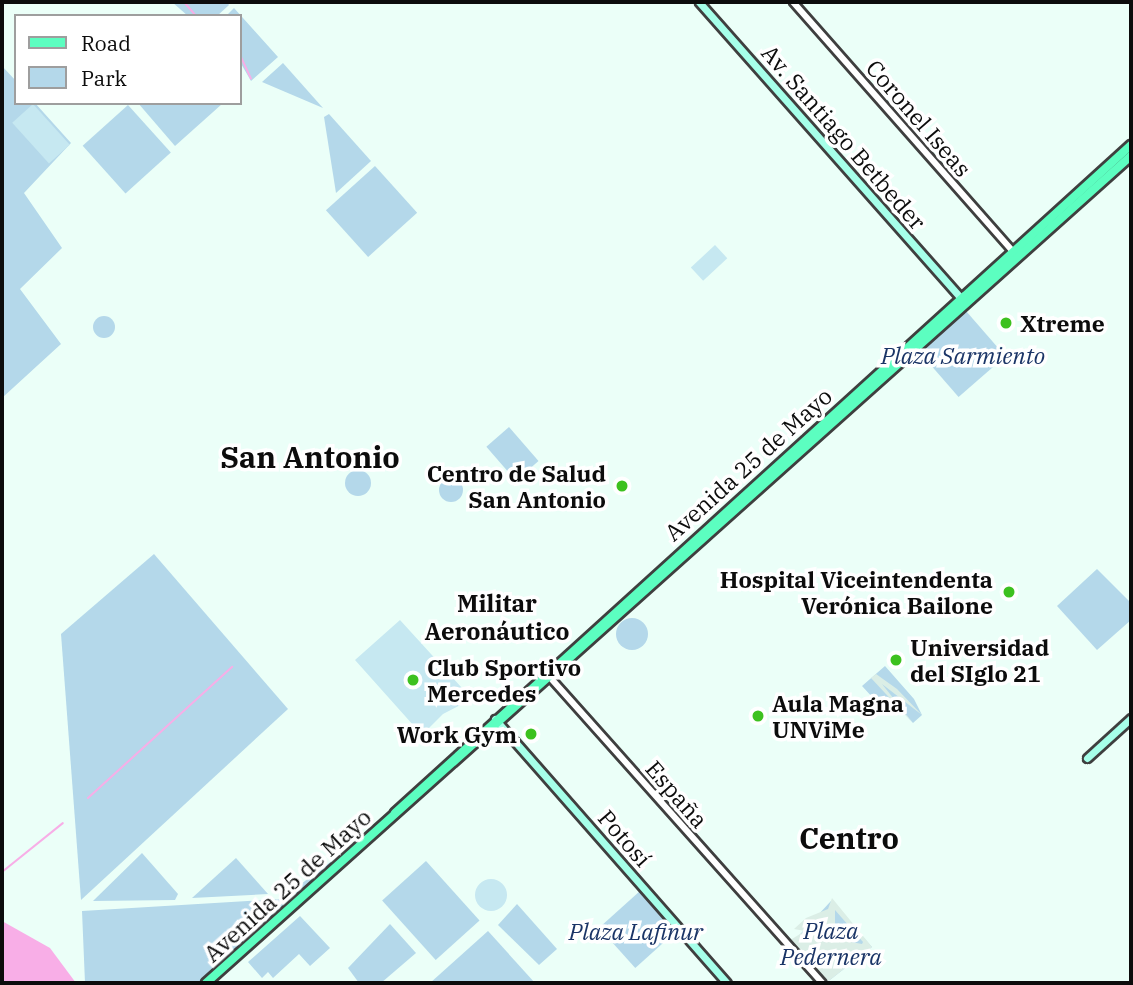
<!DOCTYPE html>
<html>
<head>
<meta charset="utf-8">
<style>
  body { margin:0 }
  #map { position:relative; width:1133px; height:985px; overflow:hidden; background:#ebfff8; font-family:"IBM Plex Serif",serif }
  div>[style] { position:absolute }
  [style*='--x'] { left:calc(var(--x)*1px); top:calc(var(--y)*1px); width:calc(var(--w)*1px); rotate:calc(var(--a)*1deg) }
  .green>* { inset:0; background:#b4d8ea; transform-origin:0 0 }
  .round { border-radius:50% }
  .pitch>* { inset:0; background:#c6e8f1; transform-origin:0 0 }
  .plaza>* { inset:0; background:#dbeee6 }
  .water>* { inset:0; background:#f8aee7 }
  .stream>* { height:2px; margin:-1px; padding:0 1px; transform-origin:1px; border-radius:1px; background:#f8aee7 }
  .roads { filter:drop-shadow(2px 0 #3f3f3f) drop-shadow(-2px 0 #3f3f3f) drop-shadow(0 2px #3f3f3f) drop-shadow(0 -2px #3f3f3f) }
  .tertiary>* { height:6px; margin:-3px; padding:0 3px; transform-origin:3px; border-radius:3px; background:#fff }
  .secondary>* { height:7px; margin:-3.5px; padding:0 3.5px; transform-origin:3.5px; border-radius:3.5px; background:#a6ffe9 }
  .primary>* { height:8px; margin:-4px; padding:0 4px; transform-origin:4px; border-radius:4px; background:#5cfec0 }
  .dots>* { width:19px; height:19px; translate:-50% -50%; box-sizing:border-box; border:4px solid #fff; border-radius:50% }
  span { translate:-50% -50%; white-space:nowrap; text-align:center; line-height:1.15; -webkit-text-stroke:7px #fff; paint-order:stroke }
  .street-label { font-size:23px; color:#0c0c0c }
  .poi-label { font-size:23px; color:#0c0c0c; font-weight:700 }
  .left { translate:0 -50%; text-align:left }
  .right { translate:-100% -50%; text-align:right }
  .park-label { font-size:23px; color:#1a3466; font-style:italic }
  .neighbourhood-label { font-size:24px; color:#0c0c0c; font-weight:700 }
  .district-label { font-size:30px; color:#0c0c0c; font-weight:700 }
  .frame { position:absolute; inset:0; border:4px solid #0c0c0c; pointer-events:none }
  .legend { position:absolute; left:14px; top:14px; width:228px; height:91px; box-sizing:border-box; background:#fff; border:2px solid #9e9e9e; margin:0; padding:9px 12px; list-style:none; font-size:21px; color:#0c0c0c }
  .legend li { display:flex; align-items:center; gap:14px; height:35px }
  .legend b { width:35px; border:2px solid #9e9e9e }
</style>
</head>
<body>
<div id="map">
  <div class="green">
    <div style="clip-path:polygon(172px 2px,227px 2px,229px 5px,217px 16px,188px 16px)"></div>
    <div style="clip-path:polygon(234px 8px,278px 57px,251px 81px,240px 62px,240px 16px,226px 16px)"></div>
    <div style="clip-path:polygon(283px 63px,323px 108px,262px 82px)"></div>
    <div style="clip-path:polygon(2px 66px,16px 81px,16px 103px,35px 103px,71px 143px,24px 193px,62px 248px,20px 289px,61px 344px,2px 398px)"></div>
    <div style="clip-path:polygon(138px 103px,221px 103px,222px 104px,175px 146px)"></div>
    <div style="left:128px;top:105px;width:64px;height:61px;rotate:48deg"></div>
    <div style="clip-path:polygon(329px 114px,371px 161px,336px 193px,324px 117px)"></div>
    <div style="left:375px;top:166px;width:63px;height:66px;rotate:48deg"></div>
    <div style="left:966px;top:311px;width:60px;height:62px;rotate:49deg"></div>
    <div class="round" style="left:93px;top:316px;width:22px;height:22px"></div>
    <div style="left:509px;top:427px;width:45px;height:30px;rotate:49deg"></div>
    <div class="round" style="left:345px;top:470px;width:26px;height:26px"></div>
    <div class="round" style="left:439px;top:478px;width:24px;height:24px"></div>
    <div style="clip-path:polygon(154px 554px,288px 709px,81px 900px,61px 634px)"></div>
    <div style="clip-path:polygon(1097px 569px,1131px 603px,1131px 620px,1097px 650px,1057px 606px)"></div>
    <div class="round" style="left:616px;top:618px;width:32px;height:32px"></div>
    <div style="clip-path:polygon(885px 666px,914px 699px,922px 715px,913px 723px,895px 704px,886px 712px,862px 686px)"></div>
    <div style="clip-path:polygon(365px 836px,201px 983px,85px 983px,82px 911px,281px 899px)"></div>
    <div style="clip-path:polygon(142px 853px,178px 894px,175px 900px,93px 901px)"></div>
    <div style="clip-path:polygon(236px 858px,268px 894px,192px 898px)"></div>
    <div style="left:426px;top:861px;width:80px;height:59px;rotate:48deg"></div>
    <div style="left:640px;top:891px;width:54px;height:55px;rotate:48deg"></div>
    <div style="clip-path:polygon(831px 901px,872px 947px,826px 983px,791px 944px)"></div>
    <div style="clip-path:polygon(517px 904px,557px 949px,539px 965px,498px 925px)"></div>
    <div style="clip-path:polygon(300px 916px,330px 948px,310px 966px,299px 954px,273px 978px,268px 972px,262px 978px,248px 962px)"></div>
    <div style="clip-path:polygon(390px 924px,416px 953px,381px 983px,359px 983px,348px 968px)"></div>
    <div style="clip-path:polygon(488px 931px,535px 983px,430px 983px)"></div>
  </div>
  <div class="pitch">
    <div style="left:33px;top:104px;width:55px;height:28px;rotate:48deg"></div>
    <div style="left:715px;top:245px;width:18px;height:33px;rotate:47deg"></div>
    <div style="clip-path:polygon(400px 620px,472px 699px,443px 714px,422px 735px,355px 660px)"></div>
    <div class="round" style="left:475px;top:879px;width:32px;height:32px"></div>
  </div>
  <div class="plaza">
    <div style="clip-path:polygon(876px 674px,897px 689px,922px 715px,882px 684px,913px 723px,871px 678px)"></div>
    <div style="clip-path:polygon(evenodd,832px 898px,872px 947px,826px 983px,787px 942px,805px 931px,794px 929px,806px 918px,828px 909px,832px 898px,835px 910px,863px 942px,862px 944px,846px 941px,835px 929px,835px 910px)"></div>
  </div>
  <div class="water">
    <div style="clip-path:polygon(2px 921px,50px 948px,76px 983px,2px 983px)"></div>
  </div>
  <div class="stream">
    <div style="--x:184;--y:2;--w:18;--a:49"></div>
    <div style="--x:240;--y:55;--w:26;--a:65"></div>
    <div style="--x:88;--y:798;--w:195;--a:-42.3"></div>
    <div style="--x:2;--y:872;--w:78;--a:-38.8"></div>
  </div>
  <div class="roads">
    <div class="tertiary">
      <div style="--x:793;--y:2;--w:336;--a:48.6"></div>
      <div style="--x:547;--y:674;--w:414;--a:48.3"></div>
    </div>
    <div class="secondary">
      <div style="--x:699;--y:2;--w:402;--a:48.5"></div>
      <div style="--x:495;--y:719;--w:351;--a:48.7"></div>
      <div style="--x:1087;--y:758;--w:59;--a:-42.3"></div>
    </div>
    <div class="primary">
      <div style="--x:395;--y:813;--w:994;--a:-42.23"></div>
      <div style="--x:206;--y:983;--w:1241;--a:-41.8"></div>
    </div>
  </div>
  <div class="dots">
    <div style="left:1006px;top:323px;background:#3dc11f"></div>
    <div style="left:622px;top:486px;background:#3dc11f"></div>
    <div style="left:1009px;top:592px;background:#3dc11f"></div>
    <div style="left:896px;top:660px;background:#3dc11f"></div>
    <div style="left:413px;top:680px;background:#3dc11f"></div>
    <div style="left:758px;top:716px;background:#3dc11f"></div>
    <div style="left:531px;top:734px;background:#3dc11f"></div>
  </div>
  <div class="street-label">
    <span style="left:919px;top:118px;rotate:49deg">Coronel Iseas</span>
    <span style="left:844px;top:137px;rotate:49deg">Av. Santiago Betbeder</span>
    <span style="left:748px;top:464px;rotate:-42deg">Avenida 25 de Mayo</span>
    <span style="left:677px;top:794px;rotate:49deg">España</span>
    <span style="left:625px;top:838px;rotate:49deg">Potosí</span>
    <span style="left:287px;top:885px;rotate:-42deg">Avenida 25 de Mayo</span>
  </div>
  <div class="poi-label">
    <span class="left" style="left:1020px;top:323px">Xtreme</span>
    <span class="right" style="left:606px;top:486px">Centro de Salud<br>San Antonio</span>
    <span class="right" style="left:993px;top:592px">Hospital Viceintendenta<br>Verónica Bailone</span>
    <span class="left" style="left:910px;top:660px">Universidad<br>del SIglo 21</span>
    <span class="left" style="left:427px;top:680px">Club Sportivo<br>Mercedes</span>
    <span class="left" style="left:772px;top:716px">Aula Magna<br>UNViMe</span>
    <span class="right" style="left:517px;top:734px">Work Gym</span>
  </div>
  <div class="park-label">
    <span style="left:963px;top:355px">Plaza Sarmiento</span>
    <span style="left:831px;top:943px">Plaza<br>Pedernera</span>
    <span style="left:636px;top:931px">Plaza Lafinur</span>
  </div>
  <div class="neighbourhood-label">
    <span style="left:497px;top:618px">Militar<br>Aeronáutico</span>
  </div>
  <div class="district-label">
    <span style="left:310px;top:457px">San Antonio</span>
    <span style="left:849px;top:838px">Centro</span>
  </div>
  <div class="frame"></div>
  <ul class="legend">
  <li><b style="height:9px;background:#5cfec0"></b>Road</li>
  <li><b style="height:19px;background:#b4d8ea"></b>Park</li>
  </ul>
</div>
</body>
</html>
